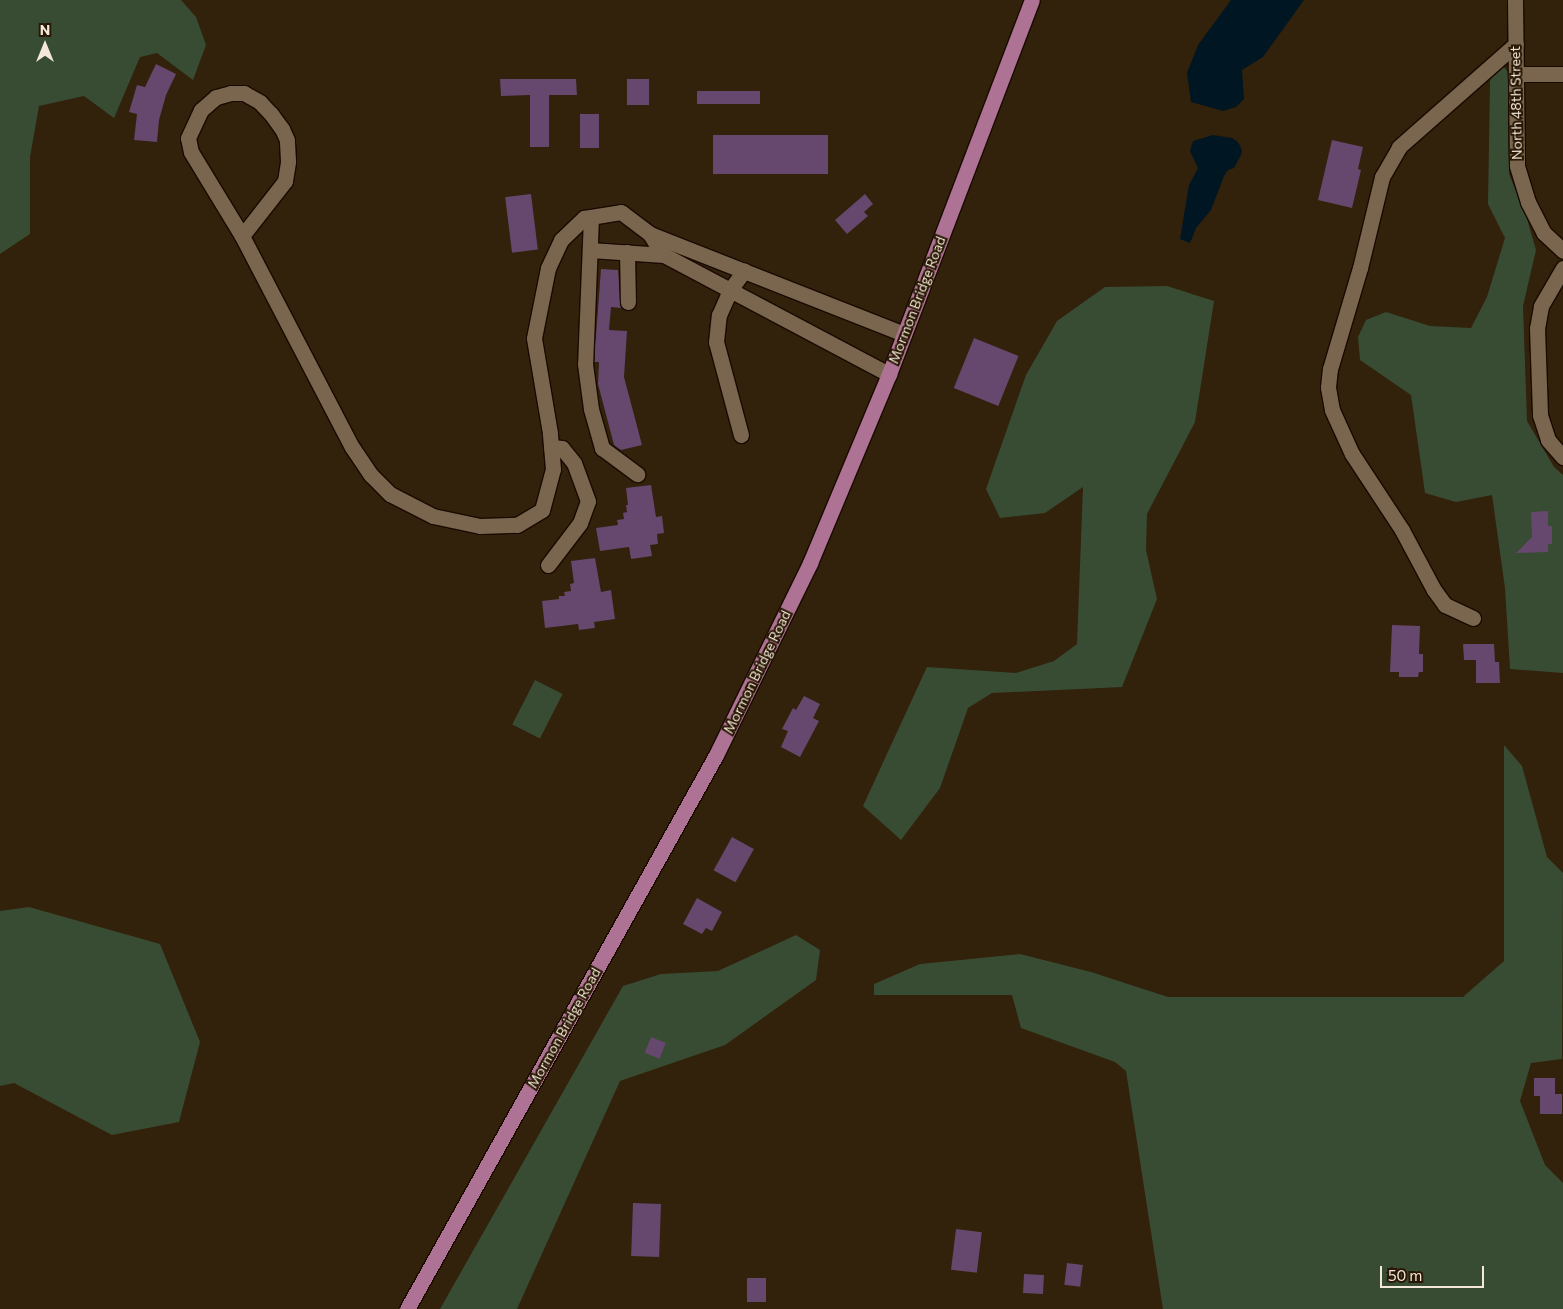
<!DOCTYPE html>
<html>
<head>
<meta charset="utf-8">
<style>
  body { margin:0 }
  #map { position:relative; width:1563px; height:1309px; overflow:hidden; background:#32210b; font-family:Commissioner,sans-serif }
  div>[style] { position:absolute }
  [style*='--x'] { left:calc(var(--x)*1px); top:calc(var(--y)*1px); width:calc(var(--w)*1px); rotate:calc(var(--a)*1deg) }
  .green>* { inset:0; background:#384c33; transform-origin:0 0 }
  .water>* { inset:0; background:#001623 }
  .building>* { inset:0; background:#66476d; transform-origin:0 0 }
  .roads { filter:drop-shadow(1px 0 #190a00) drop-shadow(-1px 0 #190a00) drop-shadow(0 1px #190a00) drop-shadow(0 -1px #190a00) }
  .minor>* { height:15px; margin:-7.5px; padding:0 7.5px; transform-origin:7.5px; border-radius:7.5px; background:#7a664e }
  .major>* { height:15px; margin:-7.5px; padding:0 7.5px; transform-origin:7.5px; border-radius:7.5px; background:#ae7294 }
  span { translate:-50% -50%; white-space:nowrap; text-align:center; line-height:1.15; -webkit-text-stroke:4px #281803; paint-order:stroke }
  .street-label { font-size:14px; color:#f4e8db }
  .north { position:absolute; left:20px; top:20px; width:50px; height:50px; -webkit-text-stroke:4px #281803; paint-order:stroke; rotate:0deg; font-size:14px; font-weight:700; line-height:20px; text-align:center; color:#f4e8db }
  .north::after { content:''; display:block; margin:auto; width:18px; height:22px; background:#f4e8db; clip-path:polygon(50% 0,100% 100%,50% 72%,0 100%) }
  .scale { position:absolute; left:1380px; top:1266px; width:104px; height:22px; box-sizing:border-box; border:2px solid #f4e8db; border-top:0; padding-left:6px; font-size:15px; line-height:18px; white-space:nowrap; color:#f4e8db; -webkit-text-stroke:4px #281803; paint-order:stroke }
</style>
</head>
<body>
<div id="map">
  <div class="green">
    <div style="clip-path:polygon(0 0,181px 0,196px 17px,206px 45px,193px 80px,157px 53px,140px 57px,114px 118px,84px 96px,39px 106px,30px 157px,30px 234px,0 254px)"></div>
    <div style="clip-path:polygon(1503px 66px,1508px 72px,1509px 174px,1527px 219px,1536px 250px,1523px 306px,1527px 421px,1554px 467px,1563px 475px,1563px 673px,1510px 669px,1505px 588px,1492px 495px,1456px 502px,1425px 493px,1411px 395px,1360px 360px,1358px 337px,1366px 320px,1386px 312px,1430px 326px,1471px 328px,1487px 297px,1505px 238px,1488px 204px,1490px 80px)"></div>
    <div style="clip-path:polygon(1167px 286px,1214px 301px,1195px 422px,1147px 514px,1146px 550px,1157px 599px,1122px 687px,992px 693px,968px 708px,940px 788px,901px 840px,863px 806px,927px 667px,1016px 673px,1054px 661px,1077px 644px,1083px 487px,1045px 513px,1000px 518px,986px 489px,1026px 375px,1057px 321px,1105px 287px)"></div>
    <div style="left:535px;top:680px;width:31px;height:50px;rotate:27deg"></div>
    <div style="clip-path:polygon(1504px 745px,1522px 766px,1547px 857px,1563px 873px,1562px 1059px,1531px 1063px,1520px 1101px,1545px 1165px,1563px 1183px,1563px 1309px,1163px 1309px,1126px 1071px,1115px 1062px,1021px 1028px,1012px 995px,874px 995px,874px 984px,920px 964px,1020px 954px,1091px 972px,1168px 997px,1463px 997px,1504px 961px)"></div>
    <div style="clip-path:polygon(29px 907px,160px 944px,200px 1042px,179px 1122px,112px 1135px,14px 1083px,0 1086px,0 911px)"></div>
    <div style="clip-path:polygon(796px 935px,820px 950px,816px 980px,725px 1045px,620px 1081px,517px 1309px,440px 1309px,623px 986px,661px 974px,718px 971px)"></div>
  </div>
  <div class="water">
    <div style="clip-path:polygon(1231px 0,1304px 0,1263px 57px,1242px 70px,1244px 99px,1236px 107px,1223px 111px,1191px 102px,1187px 73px,1198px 45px)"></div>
    <div style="clip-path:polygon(1213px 135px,1232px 138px,1238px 142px,1242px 150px,1241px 155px,1234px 168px,1228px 170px,1224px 176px,1211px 210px,1196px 228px,1190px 243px,1180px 239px,1189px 185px,1198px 168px,1190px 151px,1193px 141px)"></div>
  </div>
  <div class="building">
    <div style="clip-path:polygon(156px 64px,176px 74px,166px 95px,159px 120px,157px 142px,134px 140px,137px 114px,129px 112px,137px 85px,145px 87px)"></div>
    <div style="clip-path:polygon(500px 79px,576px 79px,577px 95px,549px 95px,549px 147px,530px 147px,530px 95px,501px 96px)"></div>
    <div style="left:627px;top:79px;width:22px;height:26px"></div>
    <div style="left:697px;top:91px;width:63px;height:13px"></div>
    <div style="left:580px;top:114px;width:19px;height:34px"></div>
    <div style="left:713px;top:135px;width:115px;height:39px"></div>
    <div style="clip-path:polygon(1332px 140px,1363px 147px,1358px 169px,1361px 170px,1352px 208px,1318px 200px)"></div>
    <div style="left:531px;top:194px;width:56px;height:26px;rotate:83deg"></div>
    <div style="clip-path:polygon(865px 194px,873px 204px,864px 212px,868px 216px,847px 234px,835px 220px)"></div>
    <div style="clip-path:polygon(601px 269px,618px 270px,621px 308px,611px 307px,609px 330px,627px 331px,624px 377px,642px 445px,621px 450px,614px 445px,598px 384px,599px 362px,594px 362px)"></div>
    <div style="left:974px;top:338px;width:48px;height:54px;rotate:22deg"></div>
    <div style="clip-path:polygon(651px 485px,656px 517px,662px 516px,664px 533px,657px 534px,658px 544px,650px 545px,652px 556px,631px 559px,629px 547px,600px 551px,596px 528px,618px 525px,617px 520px,624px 519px,623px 513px,627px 512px,626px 505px,628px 505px,626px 488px)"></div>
    <div style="clip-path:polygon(1548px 511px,1548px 526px,1552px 526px,1552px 544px,1548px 544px,1548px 552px,1516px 553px,1532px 537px,1531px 512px)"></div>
    <div style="clip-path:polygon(595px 558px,601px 592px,611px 590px,615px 619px,594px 622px,595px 628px,579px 630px,578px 624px,545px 628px,542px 601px,559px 599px,559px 596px,565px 596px,564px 592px,571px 591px,570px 584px,574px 583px,571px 561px)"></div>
    <div style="clip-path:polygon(1392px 625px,1420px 626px,1419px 654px,1423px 654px,1423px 672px,1419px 672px,1418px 677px,1399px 677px,1399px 672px,1390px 672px)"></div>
    <div style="clip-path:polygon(1463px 644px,1494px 644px,1495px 662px,1499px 662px,1500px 683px,1476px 683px,1476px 660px,1464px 660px)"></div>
    <div style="clip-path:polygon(804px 696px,820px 704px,813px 718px,819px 721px,800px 757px,781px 747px,788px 731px,782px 729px,793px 708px,796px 710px)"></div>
    <div style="left:732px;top:837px;width:25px;height:38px;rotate:29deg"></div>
    <div style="clip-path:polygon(697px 898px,722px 912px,712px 931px,706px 928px,702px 934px,683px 924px)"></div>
    <div style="left:651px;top:1037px;width:16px;height:17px;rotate:22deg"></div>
    <div style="clip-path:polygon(1534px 1078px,1555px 1078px,1555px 1094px,1562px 1094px,1562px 1114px,1540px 1114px,1540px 1096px,1534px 1096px)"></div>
    <div style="left:633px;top:1203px;width:28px;height:53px;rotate:2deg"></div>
    <div style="left:956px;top:1229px;width:26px;height:41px;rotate:7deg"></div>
    <div style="left:1067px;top:1263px;width:16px;height:22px;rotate:7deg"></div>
    <div style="left:1024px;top:1274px;width:20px;height:19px;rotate:3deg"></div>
    <div style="left:747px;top:1278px;width:19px;height:24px"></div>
  </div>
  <div class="roads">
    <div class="minor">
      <div style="--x:1515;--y:0;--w:166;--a:89.3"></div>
      <div style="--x:1517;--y:166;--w:38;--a:73"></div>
      <div style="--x:1528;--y:202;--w:35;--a:63"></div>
      <div style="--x:1544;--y:233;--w:26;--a:43"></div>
      <div style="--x:1516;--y:74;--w:47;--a:0"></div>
      <div style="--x:591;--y:217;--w:147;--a:92.3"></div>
      <div style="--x:585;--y:364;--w:45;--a:82.4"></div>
      <div style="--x:591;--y:409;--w:41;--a:74.2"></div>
      <div style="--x:602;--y:448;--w:44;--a:36.6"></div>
      <div style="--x:650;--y:234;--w:23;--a:59"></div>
      <div style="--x:662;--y:254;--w:257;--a:27.9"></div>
      <div style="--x:242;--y:236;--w:70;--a:-52"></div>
      <div style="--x:285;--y:181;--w:20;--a:-81"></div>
      <div style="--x:288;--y:161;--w:21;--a:-93"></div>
      <div style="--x:287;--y:140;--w:12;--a:-114"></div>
      <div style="--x:282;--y:129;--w:19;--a:-126"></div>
      <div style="--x:271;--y:114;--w:16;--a:-133"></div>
      <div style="--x:260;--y:102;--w:18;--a:-151"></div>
      <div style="--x:244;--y:93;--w:13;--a:180"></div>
      <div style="--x:231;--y:93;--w:16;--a:165"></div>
      <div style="--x:216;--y:97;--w:20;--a:139"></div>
      <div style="--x:201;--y:110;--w:31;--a:115"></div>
      <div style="--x:188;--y:138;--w:14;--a:78"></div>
      <div style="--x:191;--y:152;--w:98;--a:58.7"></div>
      <div style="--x:242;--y:236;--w:238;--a:62.5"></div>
      <div style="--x:352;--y:447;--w:34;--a:56"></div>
      <div style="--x:371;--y:475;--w:27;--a:45"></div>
      <div style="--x:390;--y:494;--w:48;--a:27.1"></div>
      <div style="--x:433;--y:516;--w:48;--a:12"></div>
      <div style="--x:480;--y:526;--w:37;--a:-2"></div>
      <div style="--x:517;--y:525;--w:29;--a:-31"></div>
      <div style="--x:542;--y:510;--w:42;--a:-75"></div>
      <div style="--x:553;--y:469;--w:36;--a:-95"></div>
      <div style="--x:550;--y:433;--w:96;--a:-99.6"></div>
      <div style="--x:534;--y:338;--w:71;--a:-78.7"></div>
      <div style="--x:548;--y:268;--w:31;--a:-65"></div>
      <div style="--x:561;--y:240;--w:32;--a:-44"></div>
      <div style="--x:584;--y:218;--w:37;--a:-9"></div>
      <div style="--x:621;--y:212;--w:36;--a:37"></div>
      <div style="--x:650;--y:234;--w:273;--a:21.5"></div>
      <div style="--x:590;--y:250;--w:74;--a:3.9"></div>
      <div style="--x:627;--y:252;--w:50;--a:88.9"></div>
      <div style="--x:1563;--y:268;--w:44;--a:120.1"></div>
      <div style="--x:1541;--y:306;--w:22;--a:100"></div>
      <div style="--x:1537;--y:328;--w:87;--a:88"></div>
      <div style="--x:1540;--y:415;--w:26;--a:72"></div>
      <div style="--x:1548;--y:440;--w:23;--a:49"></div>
      <div style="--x:741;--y:435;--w:96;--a:-105"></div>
      <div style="--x:716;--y:342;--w:27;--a:-84"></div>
      <div style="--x:719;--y:315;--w:27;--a:-66"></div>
      <div style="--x:730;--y:290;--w:24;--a:-54"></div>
      <div style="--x:548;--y:565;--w:53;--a:-52.7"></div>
      <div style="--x:580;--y:523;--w:23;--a:-70"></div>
      <div style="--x:588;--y:501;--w:40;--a:-110.2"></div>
      <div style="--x:574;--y:463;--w:19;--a:-129"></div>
      <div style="--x:562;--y:448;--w:11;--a:-175"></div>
      <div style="--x:1473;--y:618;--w:31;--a:-155"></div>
      <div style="--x:1445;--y:605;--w:19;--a:-126"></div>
      <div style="--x:1434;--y:590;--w:68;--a:-118.1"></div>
      <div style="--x:1402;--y:530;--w:91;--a:-123.3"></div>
      <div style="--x:1352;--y:454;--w:48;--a:-114.4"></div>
      <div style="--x:1332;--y:410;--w:23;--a:-100"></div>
      <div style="--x:1328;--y:387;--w:18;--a:-84"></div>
      <div style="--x:1330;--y:369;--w:105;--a:-73.5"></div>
      <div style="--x:1360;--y:268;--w:94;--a:-76.4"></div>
      <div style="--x:1382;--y:177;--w:34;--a:-60"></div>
      <div style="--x:1399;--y:147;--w:156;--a:-41.4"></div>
    </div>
    <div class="major">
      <div style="--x:407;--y:1309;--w:634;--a:-60.85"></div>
      <div style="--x:716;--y:755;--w:214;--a:-63.9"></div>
      <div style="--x:810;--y:563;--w:205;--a:-67.3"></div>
      <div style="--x:889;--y:374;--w:400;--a:-69.1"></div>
    </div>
  </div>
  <div class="street-label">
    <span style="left:1516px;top:103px;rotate:-91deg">North 48th Street</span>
    <span style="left:917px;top:300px;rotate:-69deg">Mormon Bridge Road</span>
    <span style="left:757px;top:672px;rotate:-64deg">Mormon Bridge Road</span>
    <span style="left:564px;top:1028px;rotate:-61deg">Mormon Bridge Road</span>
  </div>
  <div class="north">N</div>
  <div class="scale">50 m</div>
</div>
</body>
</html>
